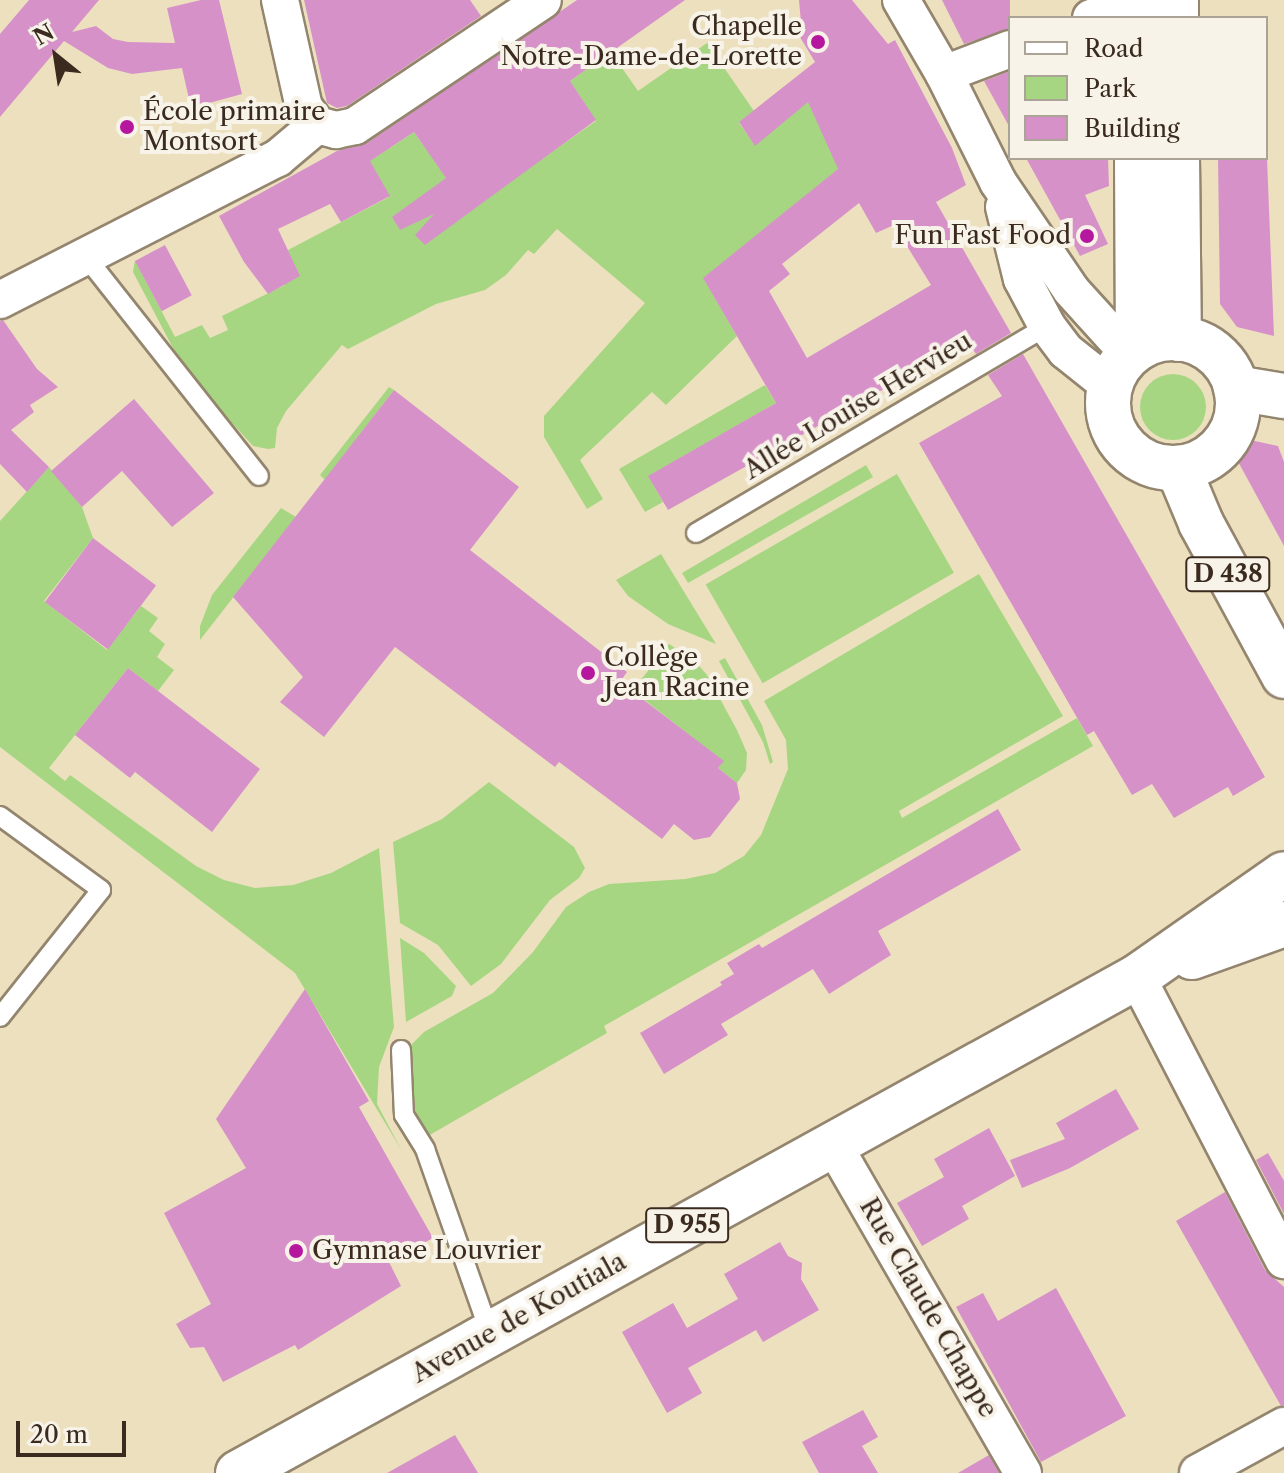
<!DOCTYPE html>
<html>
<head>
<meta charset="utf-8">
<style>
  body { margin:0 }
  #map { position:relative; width:1284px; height:1473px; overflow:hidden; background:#ede0bf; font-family:"Libre Caslon Text",serif }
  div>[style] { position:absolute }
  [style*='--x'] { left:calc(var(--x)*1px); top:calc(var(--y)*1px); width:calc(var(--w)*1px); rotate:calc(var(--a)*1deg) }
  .green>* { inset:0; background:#a7d683; transform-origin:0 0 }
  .round { border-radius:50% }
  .building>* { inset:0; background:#d692c8; transform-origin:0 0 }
  .roads { filter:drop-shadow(2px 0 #94856e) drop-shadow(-2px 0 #94856e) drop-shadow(0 2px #94856e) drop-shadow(0 -2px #94856e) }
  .service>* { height:18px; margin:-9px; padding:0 9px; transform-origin:9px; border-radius:9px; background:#fff }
  .minor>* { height:36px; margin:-18px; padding:0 18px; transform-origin:18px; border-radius:18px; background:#fff }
  .primary>* { height:44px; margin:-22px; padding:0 22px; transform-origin:22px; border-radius:22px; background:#fff }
  .primary>.ring { margin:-22px; padding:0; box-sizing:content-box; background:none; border:44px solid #fff; border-radius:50% }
  .dots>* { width:22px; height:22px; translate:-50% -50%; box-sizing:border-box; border:4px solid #f7f3e8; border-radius:50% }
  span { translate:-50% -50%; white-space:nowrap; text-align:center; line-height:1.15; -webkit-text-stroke:8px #f7f3e8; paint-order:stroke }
  .shield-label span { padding:2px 6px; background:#f7f3e8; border:2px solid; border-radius:6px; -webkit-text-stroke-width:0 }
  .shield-label { font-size:24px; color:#3b2a1e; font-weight:700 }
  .poi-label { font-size:26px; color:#3b2a1e }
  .right { translate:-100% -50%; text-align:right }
  .left { translate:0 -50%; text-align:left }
  .street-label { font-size:26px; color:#3b2a1e }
  .legend { position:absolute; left:1008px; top:16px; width:260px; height:144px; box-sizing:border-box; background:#f7f3e8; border:2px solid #aca397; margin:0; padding:10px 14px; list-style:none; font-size:24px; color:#3b2a1e }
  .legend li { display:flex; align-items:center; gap:16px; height:40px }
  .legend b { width:40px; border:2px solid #aca397 }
  .north { position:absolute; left:16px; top:16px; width:80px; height:80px; -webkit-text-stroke:6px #f7f3e8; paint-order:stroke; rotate:330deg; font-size:22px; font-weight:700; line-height:32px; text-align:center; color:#3b2a1e }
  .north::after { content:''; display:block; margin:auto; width:28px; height:36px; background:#3b2a1e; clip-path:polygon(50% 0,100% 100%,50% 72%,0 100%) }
  .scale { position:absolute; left:16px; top:1421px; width:110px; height:36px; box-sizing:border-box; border:4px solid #3b2a1e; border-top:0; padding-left:10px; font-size:24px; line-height:28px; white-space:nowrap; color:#3b2a1e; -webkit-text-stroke:6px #f7f3e8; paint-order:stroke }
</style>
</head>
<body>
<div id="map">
  <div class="green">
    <div style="clip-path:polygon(707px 43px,754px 111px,739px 123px,755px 145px,827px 81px,886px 130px,704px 279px,737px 336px,666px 405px,652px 392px,580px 460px,603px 499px,587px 509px,544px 437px,544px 416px,645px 303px,557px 229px,534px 254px,528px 250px,506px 275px,485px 290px,436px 304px,348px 349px,342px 345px,286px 411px,277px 428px,275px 448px,268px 449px,253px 446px,185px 371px,133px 272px,135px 260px,175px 337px,202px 325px,210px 338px,228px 330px,222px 316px,285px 285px,269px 260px,389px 197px,359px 142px,378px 131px,390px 148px,414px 132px,426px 149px,540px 160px,596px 121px,570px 81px,611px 52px,638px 91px)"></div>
    <div class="round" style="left:1140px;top:374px;width:66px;height:66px"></div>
    <div style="clip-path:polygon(765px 385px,776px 403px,649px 476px,663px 502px,645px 512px,619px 469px)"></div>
    <div style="clip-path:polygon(389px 387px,394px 390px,325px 480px,320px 475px)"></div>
    <div style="clip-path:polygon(866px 465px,873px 477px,688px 583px,682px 573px)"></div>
    <div style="clip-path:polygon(49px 467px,82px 507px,93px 538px,44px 601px,107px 650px,141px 606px,158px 618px,149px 631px,165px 644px,157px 657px,174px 670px,158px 691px,128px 668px,49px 768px,65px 781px,70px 775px,196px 866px,224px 880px,255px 888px,293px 885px,331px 873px,379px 848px,394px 1027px,379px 1067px,377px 1104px,402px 1151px,295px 973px,0 747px,0 521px)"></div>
    <div style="left:897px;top:474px;width:114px;height:221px;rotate:60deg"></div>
    <div style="clip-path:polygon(281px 508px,296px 517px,200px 640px,200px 626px,212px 595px)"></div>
    <div style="clip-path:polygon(661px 554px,716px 644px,668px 624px,628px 596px,616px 580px)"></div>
    <div style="clip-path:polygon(979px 574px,1063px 716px,899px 811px,902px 818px,1077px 718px,1093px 746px,604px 1026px,607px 1033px,428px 1136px,410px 1100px,408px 1062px,412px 1044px,424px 1032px,493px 993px,533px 952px,566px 907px,589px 892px,609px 884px,685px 879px,715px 873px,744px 856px,761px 835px,788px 769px,786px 740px,764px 701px)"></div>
    <div style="clip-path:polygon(669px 644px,695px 661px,707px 675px,737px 730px,747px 753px,746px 770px,737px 783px,718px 768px,723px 761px,638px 695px,615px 713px)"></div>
    <div style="clip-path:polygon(725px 658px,762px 725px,773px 762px,770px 764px,763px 742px,719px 661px)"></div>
    <div style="clip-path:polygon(489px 782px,574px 847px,585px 868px,579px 878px,550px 900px,501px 964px,471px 986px,438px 945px,400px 923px,393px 842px,442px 819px)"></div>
    <div style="clip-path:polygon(400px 938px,424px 953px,456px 986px,452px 996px,406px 1022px)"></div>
  </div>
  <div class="building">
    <div style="clip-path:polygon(29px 0,99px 0,72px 32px,96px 26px,113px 39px,128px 42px,175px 43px,167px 8px,201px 0,219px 0,242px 94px,191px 108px,182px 68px,132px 74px,108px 68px,64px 41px,0 117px,0 34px)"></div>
    <div style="clip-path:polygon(304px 0,470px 0,481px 16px,347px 106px,337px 108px,327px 103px)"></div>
    <div style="clip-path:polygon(577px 0,685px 0,570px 81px,596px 120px,425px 245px,415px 235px,434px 214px,400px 230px,392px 217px,446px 178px,414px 132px,370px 161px,390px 196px,341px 222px,330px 204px,278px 229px,300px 276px,268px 294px,244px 262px,219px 216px,337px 151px,367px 143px)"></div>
    <div style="clip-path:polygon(evenodd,799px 0,852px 0,888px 44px,895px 40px,952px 148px,966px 185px,936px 202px,1011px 333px,976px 354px,968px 342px,668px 510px,648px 476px,776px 403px,703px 278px,838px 169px,808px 102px,755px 146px,739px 122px,815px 62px,794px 27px,801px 23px,799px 0,859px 203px,876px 233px,894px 225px,931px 285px,807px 358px,769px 291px,790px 274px,782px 264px,859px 203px)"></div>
    <div style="clip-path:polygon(942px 0,1010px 0,1010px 29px,964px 44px)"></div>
    <div style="clip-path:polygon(1010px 71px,1010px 128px,984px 81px)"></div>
    <div style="clip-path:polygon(1026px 158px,1108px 158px,1109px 186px,1085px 195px,1108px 244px,1080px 256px)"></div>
    <div style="clip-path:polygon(1218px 158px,1267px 158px,1274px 336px,1237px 327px,1220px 304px)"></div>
    <div style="left:165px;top:245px;width:57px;height:34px;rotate:62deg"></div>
    <div style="clip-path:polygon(3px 320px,37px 369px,58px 387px,30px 405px,34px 412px,11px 430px,49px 467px,27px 492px,0 464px,0 321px)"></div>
    <div style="clip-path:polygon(1023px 354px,1265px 777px,1233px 796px,1228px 787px,1174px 818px,1152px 784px,1132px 795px,1094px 731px,1087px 735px,919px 443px,1002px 396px,988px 375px)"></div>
    <div style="clip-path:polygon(394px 390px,519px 487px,470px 550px,627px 672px,620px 682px,724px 761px,718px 768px,737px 783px,740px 799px,710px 837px,694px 840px,674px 824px,662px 839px,559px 762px,555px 767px,395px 647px,324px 737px,280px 702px,303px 677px,233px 597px)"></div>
    <div style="clip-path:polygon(134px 399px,214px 493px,172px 527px,122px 471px,82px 507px,51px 471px)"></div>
    <div style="clip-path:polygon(1223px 434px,1278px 446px,1284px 462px,1284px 546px)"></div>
    <div style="left:93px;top:538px;width:79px;height:80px;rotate:37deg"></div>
    <div style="clip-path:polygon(128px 668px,260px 769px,212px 832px,135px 772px,130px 778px,75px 735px)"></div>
    <div style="clip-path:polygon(998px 809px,1021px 850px,878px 931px,891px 955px,829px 994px,813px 969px,721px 1024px,728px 1035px,664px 1074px,640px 1033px,722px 985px,720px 982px,734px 974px,727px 963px,759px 944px,762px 948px)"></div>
    <div style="clip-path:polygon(305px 989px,369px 1101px,359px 1107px,433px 1238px,389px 1262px,401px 1286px,298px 1350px,295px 1345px,223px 1382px,204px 1347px,190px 1348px,176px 1324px,211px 1304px,164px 1213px,246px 1168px,216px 1119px)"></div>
    <div style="clip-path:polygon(1116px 1089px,1139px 1129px,1070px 1168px,1022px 1188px,1010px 1160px,1065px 1139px,1056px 1123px)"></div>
    <div style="clip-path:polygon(989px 1128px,1015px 1176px,962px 1206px,969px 1219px,922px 1246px,897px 1203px,944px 1177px,934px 1159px)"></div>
    <div style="clip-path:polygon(1268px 1153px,1284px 1181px,1284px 1214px,1256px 1160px)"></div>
    <div style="clip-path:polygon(1225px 1192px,1265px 1270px,1284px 1287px,1284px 1405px,1281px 1406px,1176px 1221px)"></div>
    <div style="clip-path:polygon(780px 1242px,788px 1256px,802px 1263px,801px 1279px,819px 1310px,763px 1342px,756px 1330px,688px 1368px,702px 1393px,667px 1413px,622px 1332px,673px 1303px,687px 1328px,738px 1299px,724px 1274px)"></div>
    <div style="clip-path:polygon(1056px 1288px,1126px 1416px,1041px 1462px,956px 1307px,983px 1293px,998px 1321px)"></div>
    <div style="clip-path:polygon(863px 1410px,878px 1437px,862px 1446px,878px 1473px,819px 1473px,802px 1442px)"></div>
    <div style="clip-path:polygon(455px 1435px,478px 1473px,387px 1473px)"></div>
    <div style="clip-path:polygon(989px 1455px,999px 1473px,958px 1473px)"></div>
  </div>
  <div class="roads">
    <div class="service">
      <div style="--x:86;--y:257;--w:279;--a:51.7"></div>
      <div style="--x:696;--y:533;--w:407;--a:-30.5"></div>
      <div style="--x:0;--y:816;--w:125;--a:36.2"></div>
      <div style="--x:101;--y:890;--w:162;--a:128.5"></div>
      <div style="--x:401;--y:1050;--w:65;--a:87.4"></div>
      <div style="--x:404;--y:1115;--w:40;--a:58"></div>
      <div style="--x:425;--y:1149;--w:196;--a:70.6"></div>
    </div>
    <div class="minor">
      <div style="--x:280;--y:0;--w:110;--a:77.4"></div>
      <div style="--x:304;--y:107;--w:22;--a:54"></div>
      <div style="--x:901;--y:0;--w:86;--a:59.8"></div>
      <div style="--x:944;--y:74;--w:121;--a:63.4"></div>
      <div style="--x:998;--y:182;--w:130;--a:55.9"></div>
      <div style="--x:1071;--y:290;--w:88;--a:47.8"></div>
      <div style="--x:1091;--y:18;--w:47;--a:-21.1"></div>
      <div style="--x:944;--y:74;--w:71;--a:-20.7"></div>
      <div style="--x:317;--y:125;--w:20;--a:15"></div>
      <div style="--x:336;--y:130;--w:19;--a:-12"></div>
      <div style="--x:355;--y:126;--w:226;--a:-33.8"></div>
      <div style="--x:1004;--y:207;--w:74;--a:76"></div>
      <div style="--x:1022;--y:279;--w:53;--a:62"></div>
      <div style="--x:1047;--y:326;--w:31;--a:53"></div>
      <div style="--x:1066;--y:351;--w:56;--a:38.5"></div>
      <div style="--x:0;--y:300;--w:312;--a:-27.1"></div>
      <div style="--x:278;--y:158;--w:51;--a:-40.2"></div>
      <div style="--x:1137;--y:977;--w:319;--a:62.6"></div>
      <div style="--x:833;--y:1144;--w:380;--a:60"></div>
      <div style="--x:1198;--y:1473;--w:98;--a:-28.7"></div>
    </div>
    <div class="primary">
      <div style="--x:1136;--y:0;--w:18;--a:90"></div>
      <div style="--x:1176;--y:0;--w:18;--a:90"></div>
      <div style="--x:1137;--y:158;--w:190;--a:89.7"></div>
      <div style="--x:1177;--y:158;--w:181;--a:89.4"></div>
      <div class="ring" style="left:1108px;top:338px;width:86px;height:86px"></div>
      <div style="--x:1236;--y:388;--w:49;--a:9.5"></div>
      <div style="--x:1178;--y:468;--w:60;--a:67.3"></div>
      <div style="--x:1201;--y:523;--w:174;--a:61.5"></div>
      <div style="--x:1192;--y:957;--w:98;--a:-19.7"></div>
      <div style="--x:238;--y:1473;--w:1027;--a:-28.89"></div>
      <div style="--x:1137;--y:977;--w:179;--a:-35"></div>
    </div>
  </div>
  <div class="dots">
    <div style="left:818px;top:42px;background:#b5179e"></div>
    <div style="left:127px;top:127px;background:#b5179e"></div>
    <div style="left:1087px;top:236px;background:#b5179e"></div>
    <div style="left:588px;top:673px;background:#b5179e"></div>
    <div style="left:296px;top:1251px;background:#b5179e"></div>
  </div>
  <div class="shield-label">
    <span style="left:1228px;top:574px">D 438</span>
    <span style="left:687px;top:1225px">D 955</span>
  </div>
  <div class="poi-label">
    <span class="right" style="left:802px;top:42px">Chapelle<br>Notre-Dame-de-Lorette</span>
    <span class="left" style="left:143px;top:127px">École primaire<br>Montsort</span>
    <span class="right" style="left:1071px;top:236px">Fun Fast Food</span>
    <span class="left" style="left:604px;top:673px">Collège<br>Jean Racine</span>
    <span class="left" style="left:312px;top:1251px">Gymnase Louvrier</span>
  </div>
  <div class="street-label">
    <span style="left:858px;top:406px;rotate:-31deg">Allée Louise Hervieu</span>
    <span style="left:928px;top:1308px;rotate:60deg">Rue Claude Chappe</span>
    <span style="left:519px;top:1318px;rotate:-29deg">Avenue de Koutiala</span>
  </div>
  <ul class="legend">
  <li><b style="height:10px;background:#fff"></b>Road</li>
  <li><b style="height:22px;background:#a7d683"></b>Park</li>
  <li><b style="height:22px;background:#d692c8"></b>Building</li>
  </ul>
  <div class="north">N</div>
  <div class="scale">20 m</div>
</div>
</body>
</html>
